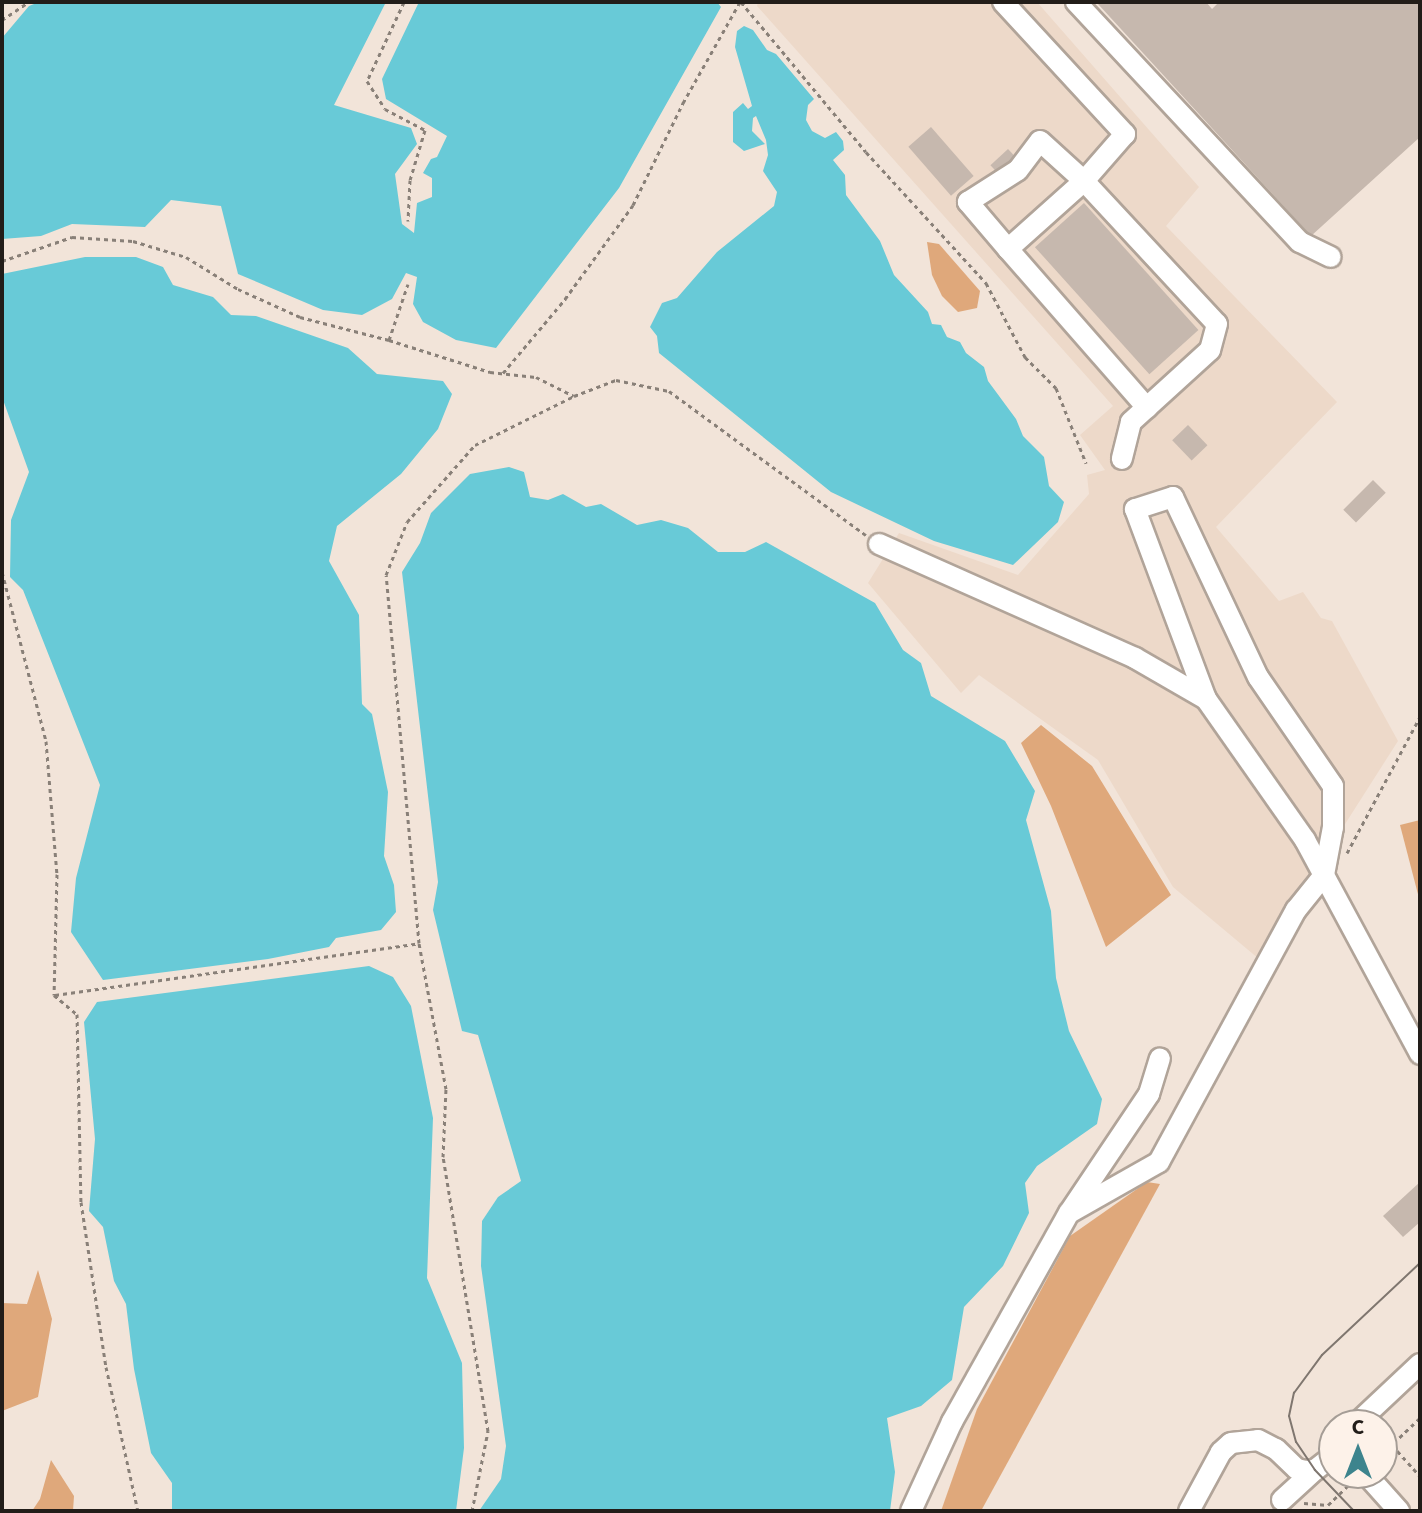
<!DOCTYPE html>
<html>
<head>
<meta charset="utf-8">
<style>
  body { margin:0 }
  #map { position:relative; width:1422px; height:1513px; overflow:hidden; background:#f2e4d9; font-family:"Source Sans 3",sans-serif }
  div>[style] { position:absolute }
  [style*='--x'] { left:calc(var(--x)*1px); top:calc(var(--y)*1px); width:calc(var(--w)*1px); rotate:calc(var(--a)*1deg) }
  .built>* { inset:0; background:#edd9c9 }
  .green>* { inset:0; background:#dfa87b }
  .water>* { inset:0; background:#68cad7 }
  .building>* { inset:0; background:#c6b8ae; transform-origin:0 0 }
  .path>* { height:3px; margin-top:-1.5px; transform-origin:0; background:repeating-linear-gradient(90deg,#898078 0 4px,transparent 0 8px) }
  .roads { filter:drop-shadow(2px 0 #b1a499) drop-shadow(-2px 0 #b1a499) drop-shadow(0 2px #b1a499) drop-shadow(0 -2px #b1a499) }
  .minor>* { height:20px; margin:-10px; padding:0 10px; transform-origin:10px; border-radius:10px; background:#fff }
  .tram>* { height:2px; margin:-1px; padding:0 1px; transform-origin:1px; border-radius:1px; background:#7f766f }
  span { translate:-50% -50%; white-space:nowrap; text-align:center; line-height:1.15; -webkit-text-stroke:6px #fdf2e9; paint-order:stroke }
  .frame { position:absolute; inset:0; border:4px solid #221d19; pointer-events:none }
  .north { position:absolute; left:1318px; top:1409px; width:80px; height:80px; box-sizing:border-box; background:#fdf2e9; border:2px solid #a59d96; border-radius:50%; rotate:0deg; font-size:22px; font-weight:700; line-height:32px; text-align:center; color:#221d19 }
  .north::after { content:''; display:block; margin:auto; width:28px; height:36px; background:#3d848d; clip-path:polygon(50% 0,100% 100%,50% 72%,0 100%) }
</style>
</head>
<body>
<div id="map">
  <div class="built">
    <div style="clip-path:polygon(758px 2px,1037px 2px,1199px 187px,1166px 226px,1337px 402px,1216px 527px,1279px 601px,1303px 592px,1321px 618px,1332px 621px,1398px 741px,1259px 959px,1173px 887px,1098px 760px,979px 675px,961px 693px,868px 583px,899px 533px,1018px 575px,1089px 494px,1087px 475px,1105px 470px,1080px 435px,1113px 406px,757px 6px)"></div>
  </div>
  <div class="green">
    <div style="clip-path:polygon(927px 242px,939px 244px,980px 291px,977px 308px,958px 312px,942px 296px,932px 275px)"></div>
    <div style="clip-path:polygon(1041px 725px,1092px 766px,1171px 895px,1106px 947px,1051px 806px,1021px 743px)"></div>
    <div style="clip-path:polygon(1420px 820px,1420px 902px,1400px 825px)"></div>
    <div style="clip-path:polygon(1147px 1182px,1160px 1184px,981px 1511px,941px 1511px,977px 1409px,1070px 1236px)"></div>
    <div style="clip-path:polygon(38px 1270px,52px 1319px,38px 1397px,2px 1411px,2px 1303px,27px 1304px)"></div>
    <div style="clip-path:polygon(51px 1460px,74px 1496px,73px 1511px,32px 1511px,40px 1499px)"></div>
  </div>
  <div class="water">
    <div style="clip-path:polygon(39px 2px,386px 2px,334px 105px,411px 128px,417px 144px,395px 174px,402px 224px,414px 233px,417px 203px,432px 197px,432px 178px,423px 173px,431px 159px,437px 157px,447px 136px,386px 99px,382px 79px,419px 2px,717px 2px,721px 7px,619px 188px,496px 348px,456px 340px,423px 322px,413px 304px,417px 277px,406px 273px,392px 299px,362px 315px,323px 310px,238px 274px,221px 206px,171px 200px,145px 227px,72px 224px,41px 236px,2px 239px,2px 38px,29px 6px)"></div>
    <div style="clip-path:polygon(744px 26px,753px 30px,767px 50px,776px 54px,814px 99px,808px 105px,806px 120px,812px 131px,825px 138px,836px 132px,843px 141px,844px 150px,833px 160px,845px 175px,846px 195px,880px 241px,894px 275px,928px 312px,932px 324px,941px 325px,947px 337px,960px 342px,966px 353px,984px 367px,988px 381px,1016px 419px,1023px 436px,1044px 457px,1049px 486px,1064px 502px,1058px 522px,1013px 565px,934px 541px,831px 492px,659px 353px,657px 336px,650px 327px,662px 303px,677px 298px,717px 252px,774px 206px,777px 192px,763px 171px,768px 155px,766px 140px,756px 116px,753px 118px,752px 131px,765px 144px,744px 151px,733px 142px,733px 112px,743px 103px,748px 109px,752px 106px,735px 47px,737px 31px)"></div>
    <div style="clip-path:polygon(85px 257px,136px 257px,163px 267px,173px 285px,213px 297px,231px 315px,256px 316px,348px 348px,377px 374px,443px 381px,452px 394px,438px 429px,401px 474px,337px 526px,329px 561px,359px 615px,362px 704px,372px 714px,388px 792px,384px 856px,394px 885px,396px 912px,381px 930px,336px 938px,329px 947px,268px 959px,103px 980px,71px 932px,76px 878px,100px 785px,23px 590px,10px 577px,11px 520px,29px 472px,2px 397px,2px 274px)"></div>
    <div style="clip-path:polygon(509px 467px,524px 472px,530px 497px,548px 500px,563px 494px,586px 507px,601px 504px,637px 525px,661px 520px,688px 528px,718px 552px,745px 552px,766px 542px,875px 603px,903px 650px,921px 663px,931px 696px,1005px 741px,1035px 791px,1026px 820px,1051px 911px,1056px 978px,1069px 1031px,1102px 1099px,1097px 1124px,1037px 1166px,1025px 1183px,1029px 1213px,1003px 1266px,964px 1307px,952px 1380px,921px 1406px,887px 1418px,895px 1472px,890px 1511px,479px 1511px,501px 1479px,506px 1446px,481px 1266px,482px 1221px,498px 1197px,521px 1181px,478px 1035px,462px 1031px,433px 910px,438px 882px,402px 572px,420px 543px,431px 513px,470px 474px)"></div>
    <div style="clip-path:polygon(369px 966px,393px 977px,411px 1006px,433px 1118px,427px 1278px,462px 1363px,464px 1448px,456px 1511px,172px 1511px,172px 1483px,151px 1453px,134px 1369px,126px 1304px,114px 1281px,103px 1227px,89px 1211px,95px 1139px,84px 1022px,97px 1002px)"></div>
  </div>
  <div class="building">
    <div style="clip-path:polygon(1100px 2px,1206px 2px,1212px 9px,1219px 2px,1420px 2px,1420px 137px,1311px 236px,1098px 4px)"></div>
    <div style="left:931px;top:127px;width:65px;height:30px;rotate:49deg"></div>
    <div style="left:1008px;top:149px;width:18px;height:24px;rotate:47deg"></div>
    <div style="left:1084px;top:203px;width:171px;height:66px;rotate:48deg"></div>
    <div style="left:1188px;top:425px;width:28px;height:22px;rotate:46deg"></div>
    <div style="left:1373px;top:480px;width:18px;height:42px;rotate:45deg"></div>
    <div style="clip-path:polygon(1420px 1182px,1420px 1222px,1403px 1237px,1383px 1216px)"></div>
  </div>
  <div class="path">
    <div style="--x:404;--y:2;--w:87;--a:115.1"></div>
    <div style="--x:367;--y:81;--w:33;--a:57"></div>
    <div style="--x:385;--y:109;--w:45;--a:27.7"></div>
    <div style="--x:425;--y:130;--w:52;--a:106.7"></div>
    <div style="--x:410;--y:180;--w:41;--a:92.8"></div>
    <div style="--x:741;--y:2;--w:195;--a:50.2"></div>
    <div style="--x:866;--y:152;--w:178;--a:47.5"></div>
    <div style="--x:986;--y:283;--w:84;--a:62.2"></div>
    <div style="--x:1025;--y:357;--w:44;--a:45"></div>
    <div style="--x:1056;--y:388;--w:81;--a:68.2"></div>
    <div style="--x:2;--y:20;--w:32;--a:-34"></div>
    <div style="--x:2;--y:261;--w:74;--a:-18.9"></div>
    <div style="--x:72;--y:237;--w:61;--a:3.8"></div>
    <div style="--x:133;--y:241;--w:55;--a:16.8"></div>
    <div style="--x:186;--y:257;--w:61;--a:31.6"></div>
    <div style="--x:238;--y:289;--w:68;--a:24.3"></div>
    <div style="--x:300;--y:317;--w:92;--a:14.5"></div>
    <div style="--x:389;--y:340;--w:106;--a:17.6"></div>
    <div style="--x:490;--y:372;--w:46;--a:6.2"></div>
    <div style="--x:536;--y:377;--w:42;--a:26.6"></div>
    <div style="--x:389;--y:340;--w:59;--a:-71.3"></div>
    <div style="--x:503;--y:373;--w:97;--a:-50"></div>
    <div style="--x:565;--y:299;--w:116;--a:-54.1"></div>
    <div style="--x:633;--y:205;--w:114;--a:-63.9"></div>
    <div style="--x:683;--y:103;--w:116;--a:-60.6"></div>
    <div style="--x:2;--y:572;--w:175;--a:75.4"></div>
    <div style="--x:46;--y:741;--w:133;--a:85.3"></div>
    <div style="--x:57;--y:874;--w:121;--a:91.4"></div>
    <div style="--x:54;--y:995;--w:30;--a:40"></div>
    <div style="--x:77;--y:1014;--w:188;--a:88.8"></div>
    <div style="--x:81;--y:1202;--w:167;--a:81.4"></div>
    <div style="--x:106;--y:1367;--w:148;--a:77.5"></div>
    <div style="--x:1347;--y:853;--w:154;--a:-61.8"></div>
    <div style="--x:55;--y:995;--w:368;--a:-8.1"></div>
    <div style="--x:1392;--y:1445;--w:42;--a:47.9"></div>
    <div style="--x:1382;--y:1454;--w:52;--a:-43.5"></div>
    <div style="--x:1304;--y:1503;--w:24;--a:5"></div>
    <div style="--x:1328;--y:1505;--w:32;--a:-44"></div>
    <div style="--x:472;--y:1511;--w:82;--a:-78.7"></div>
    <div style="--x:488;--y:1431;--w:278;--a:-99.3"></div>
    <div style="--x:443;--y:1157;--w:68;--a:-87.5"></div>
    <div style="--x:446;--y:1089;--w:148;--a:-100.5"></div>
    <div style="--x:419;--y:943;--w:369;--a:-95.1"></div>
    <div style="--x:386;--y:575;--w:57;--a:-68.4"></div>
    <div style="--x:407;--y:522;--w:103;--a:-48.6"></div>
    <div style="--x:475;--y:445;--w:110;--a:-26.3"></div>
    <div style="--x:574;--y:396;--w:45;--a:-20.9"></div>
    <div style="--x:616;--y:380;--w:54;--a:11.7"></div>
    <div style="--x:669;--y:391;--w:244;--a:36.2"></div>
  </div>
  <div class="roads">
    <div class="minor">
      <div style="--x:1003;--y:2;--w:180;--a:47.3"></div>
      <div style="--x:1125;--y:134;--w:62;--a:131.1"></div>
      <div style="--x:1084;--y:181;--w:195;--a:47.1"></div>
      <div style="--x:1217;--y:324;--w:27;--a:105"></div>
      <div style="--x:1210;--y:350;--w:107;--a:137.7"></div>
      <div style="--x:1131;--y:422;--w:38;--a:104"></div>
      <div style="--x:1076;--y:2;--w:328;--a:47"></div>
      <div style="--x:1300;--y:242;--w:34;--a:26"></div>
      <div style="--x:1008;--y:249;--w:62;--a:-130.4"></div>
      <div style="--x:968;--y:202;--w:59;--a:-32.6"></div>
      <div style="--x:1018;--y:170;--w:36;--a:-53"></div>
      <div style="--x:1040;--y:141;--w:59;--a:42.3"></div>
      <div style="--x:1084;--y:181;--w:102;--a:138.2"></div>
      <div style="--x:1008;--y:249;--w:211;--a:48.8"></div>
      <div style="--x:879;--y:544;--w:280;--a:24"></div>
      <div style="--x:1135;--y:658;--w:82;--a:30"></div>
      <div style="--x:1206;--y:699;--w:172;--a:54.9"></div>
      <div style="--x:1305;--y:840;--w:243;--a:61.7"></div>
      <div style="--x:1071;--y:1210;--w:140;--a:-56.1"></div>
      <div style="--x:1149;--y:1094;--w:37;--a:-73"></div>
      <div style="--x:1355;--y:1425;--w:89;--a:-43.2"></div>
      <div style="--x:1365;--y:1473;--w:51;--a:48.2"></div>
      <div style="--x:1282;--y:1500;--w:45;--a:-42.3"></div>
      <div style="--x:911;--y:1511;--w:98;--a:-65.3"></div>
      <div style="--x:952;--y:1422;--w:240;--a:-60.8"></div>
      <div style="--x:1069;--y:1213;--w:103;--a:-29.5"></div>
      <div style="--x:1159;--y:1162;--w:287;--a:-61.5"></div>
      <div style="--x:1296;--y:910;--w:45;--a:-51.3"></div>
      <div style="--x:1324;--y:875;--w:49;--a:-79.4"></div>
      <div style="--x:1333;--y:827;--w:41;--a:-90"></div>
      <div style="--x:1333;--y:786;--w:132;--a:-124.5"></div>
      <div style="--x:1258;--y:677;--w:199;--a:-115.3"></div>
      <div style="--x:1173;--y:497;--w:40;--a:162"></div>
      <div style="--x:1135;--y:509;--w:203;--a:69.5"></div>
      <div style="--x:1189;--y:1511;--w:67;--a:-61.5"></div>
      <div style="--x:1221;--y:1452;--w:13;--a:-42"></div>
      <div style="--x:1231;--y:1443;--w:27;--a:-6"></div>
      <div style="--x:1258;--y:1440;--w:20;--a:27"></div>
      <div style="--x:1276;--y:1449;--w:29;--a:44"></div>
      <div style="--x:1297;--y:1469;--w:9;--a:13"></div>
      <div style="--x:1306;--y:1471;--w:9;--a:-6"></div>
      <div style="--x:1315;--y:1470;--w:24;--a:-38"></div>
    </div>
  </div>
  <div class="tram">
    <div style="--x:1354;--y:1511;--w:57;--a:-133.6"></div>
    <div style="--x:1315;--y:1470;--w:34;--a:-124"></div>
    <div style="--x:1296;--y:1442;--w:27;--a:-105"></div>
    <div style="--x:1289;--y:1416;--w:24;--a:-78"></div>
    <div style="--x:1294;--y:1393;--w:47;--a:-53.6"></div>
    <div style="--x:1322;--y:1355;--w:134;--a:-43.2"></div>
  </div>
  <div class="frame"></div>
  <div class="north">С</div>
</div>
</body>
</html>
